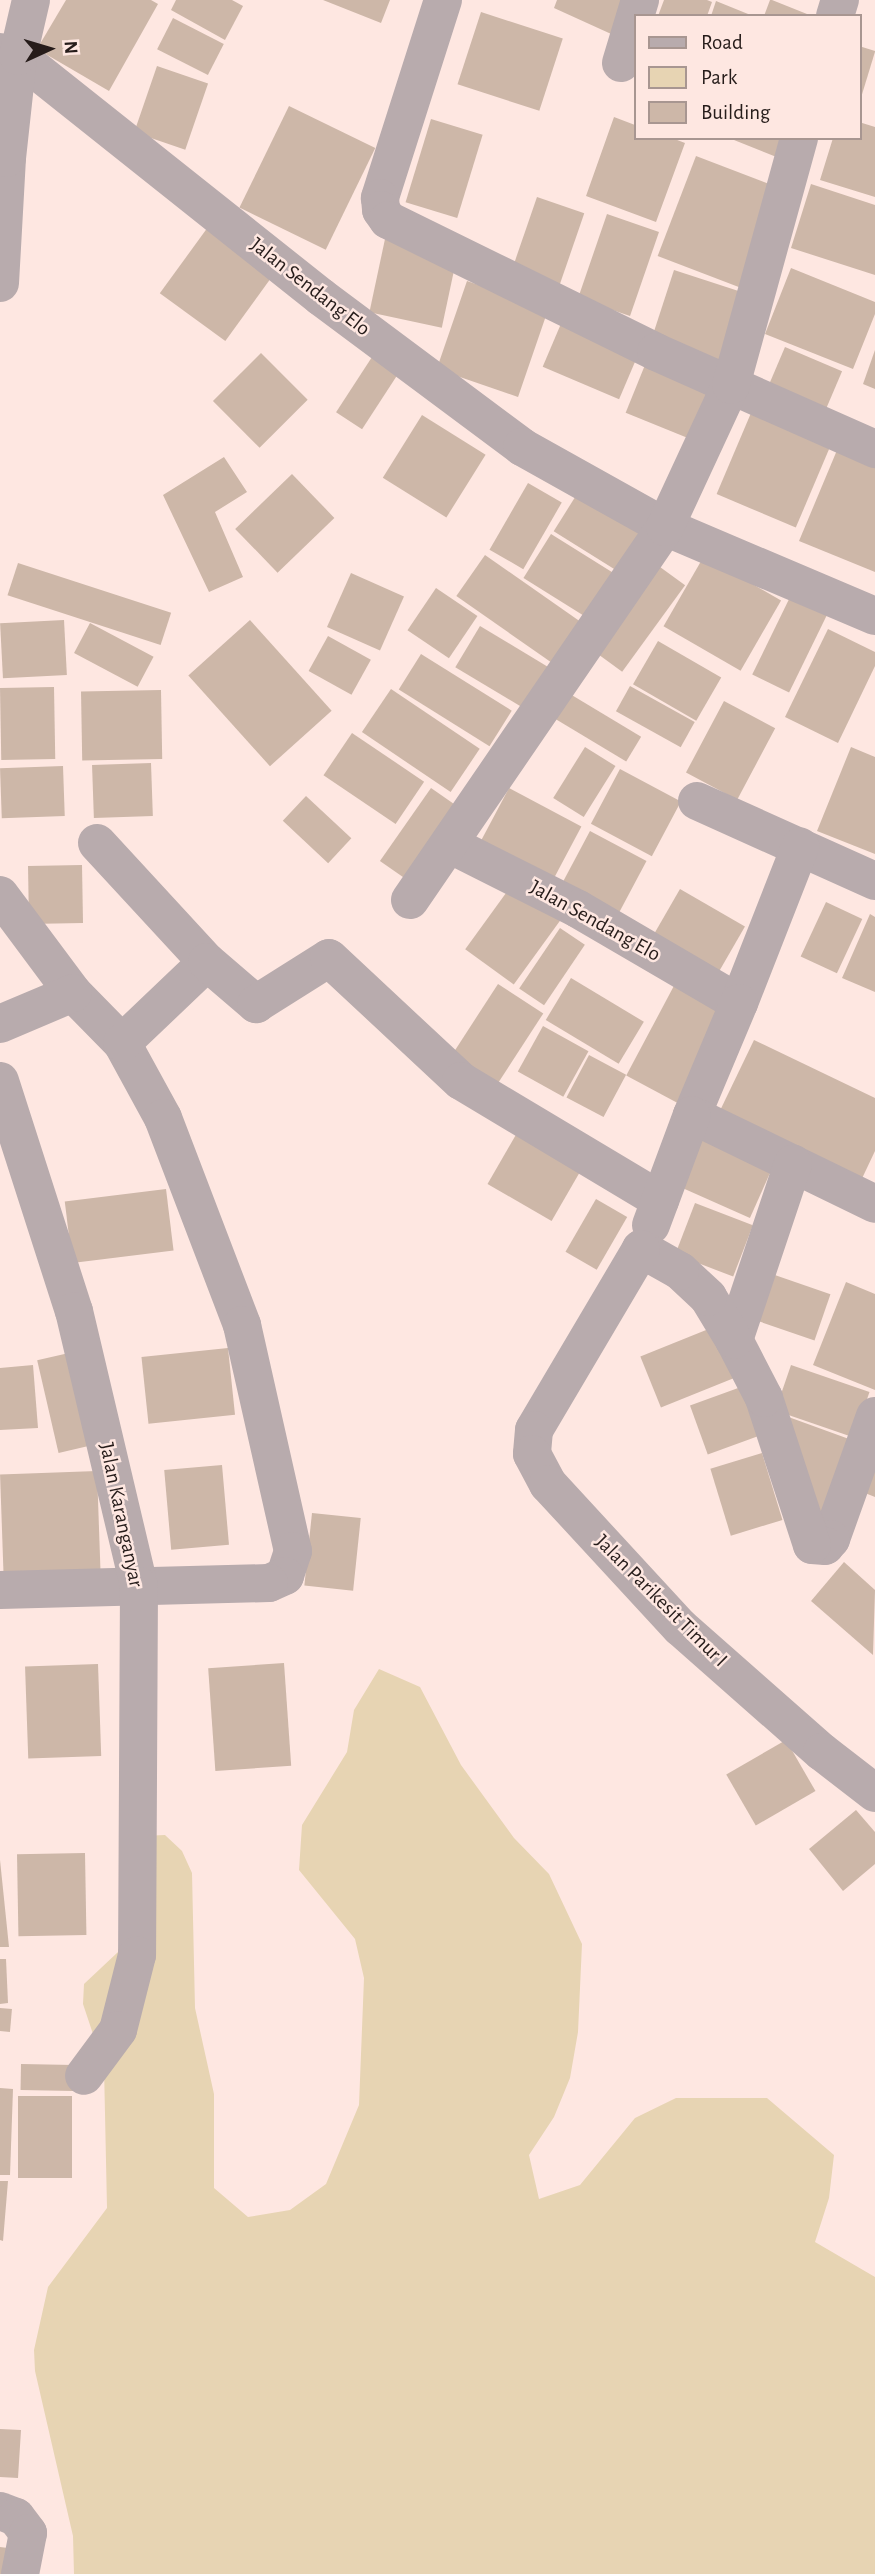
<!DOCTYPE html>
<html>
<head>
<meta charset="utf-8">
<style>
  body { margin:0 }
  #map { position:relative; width:875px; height:2574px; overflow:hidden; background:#fee7e1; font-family:"Alegreya Sans",sans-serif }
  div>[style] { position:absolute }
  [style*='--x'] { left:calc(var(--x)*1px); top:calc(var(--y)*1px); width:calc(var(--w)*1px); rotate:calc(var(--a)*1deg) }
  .green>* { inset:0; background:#e7d4b3 }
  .building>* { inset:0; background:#cdb7a8; transform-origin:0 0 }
  .minor>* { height:38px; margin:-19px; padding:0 19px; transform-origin:19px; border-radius:19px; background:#b8abad }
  span { translate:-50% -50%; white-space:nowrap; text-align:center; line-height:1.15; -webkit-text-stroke:5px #fee7e1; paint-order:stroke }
  .street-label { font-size:21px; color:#261c1a }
  .legend { position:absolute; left:634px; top:14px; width:228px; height:126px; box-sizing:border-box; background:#fee7e1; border:2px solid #a89691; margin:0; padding:9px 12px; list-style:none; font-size:21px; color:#261c1a }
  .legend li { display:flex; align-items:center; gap:14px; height:35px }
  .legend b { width:35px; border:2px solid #a89691 }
  .north { position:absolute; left:14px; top:14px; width:70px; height:70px; -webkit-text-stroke:5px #fee7e1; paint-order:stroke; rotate:86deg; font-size:19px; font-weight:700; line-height:28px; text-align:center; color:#261c1a }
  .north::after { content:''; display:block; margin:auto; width:24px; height:32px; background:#261c1a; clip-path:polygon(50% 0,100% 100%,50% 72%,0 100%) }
</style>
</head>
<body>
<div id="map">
  <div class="green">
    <div style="clip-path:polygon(379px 1669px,420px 1687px,461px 1765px,514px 1838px,549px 1874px,582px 1944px,578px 2032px,570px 2078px,554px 2117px,529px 2155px,539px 2199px,580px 2185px,635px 2118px,676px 2098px,767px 2098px,834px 2155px,829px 2198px,815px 2242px,875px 2277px,875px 2574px,74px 2574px,73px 2536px,35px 2371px,34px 2350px,48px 2287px,107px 2208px,104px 2067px,83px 2004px,84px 1984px,118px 1952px,142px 1836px,165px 1835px,182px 1851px,192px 1873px,195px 2008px,214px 2094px,214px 2188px,248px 2217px,290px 2210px,326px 2184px,359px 2105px,364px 1978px,355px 1939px,299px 1870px,302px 1825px,347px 1752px,354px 1710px)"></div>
  </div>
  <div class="building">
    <div style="clip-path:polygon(66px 0,151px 0,158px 4px,109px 91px,37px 49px)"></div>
    <div style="clip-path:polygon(176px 0,232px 0,243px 6px,225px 40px,171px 10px)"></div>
    <div style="clip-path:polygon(323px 0,390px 0,381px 23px)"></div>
    <div style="clip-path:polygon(557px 0,636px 0,620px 38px,554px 8px)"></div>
    <div style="clip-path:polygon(664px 0,707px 0,712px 2px,707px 16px,658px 16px)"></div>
    <div style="clip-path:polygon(770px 0,772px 0,812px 16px,764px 16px)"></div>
    <div style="clip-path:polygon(716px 1px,753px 16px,711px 16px)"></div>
    <div style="left:481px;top:12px;width:86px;height:76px;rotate:18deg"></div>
    <div style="left:173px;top:18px;width:57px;height:35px;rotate:27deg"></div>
    <div style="left:859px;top:46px;width:17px;height:70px;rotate:17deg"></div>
    <div style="left:157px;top:66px;width:54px;height:70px;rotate:19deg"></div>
    <div style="left:289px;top:106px;width:96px;height:113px;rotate:26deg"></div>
    <div style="clip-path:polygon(614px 117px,635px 125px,635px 138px,672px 138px,685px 143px,656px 222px,586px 196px)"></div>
    <div style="left:431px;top:119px;width:54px;height:87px;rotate:17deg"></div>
    <div style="clip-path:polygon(859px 122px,875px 127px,875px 197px,820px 180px,833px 138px,859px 138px)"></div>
    <div style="clip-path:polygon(729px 138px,787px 138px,779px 158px)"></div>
    <div style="left:696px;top:156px;width:91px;height:107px;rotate:21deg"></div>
    <div style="clip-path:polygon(811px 184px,875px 205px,875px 275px,791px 248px)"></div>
    <div style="left:537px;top:197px;width:50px;height:75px;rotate:19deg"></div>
    <div style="left:607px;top:214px;width:55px;height:89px;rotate:19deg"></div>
    <div style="left:208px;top:227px;width:81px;height:82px;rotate:36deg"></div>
    <div style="left:385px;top:239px;width:74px;height:75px;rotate:12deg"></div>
    <div style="clip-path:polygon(791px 268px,875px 302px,875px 314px,853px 369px,765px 334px)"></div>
    <div style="left:674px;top:270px;width:84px;height:76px;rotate:18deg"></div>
    <div style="left:467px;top:281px;width:86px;height:93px;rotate:19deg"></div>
    <div style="left:563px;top:319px;width:83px;height:52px;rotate:23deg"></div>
    <div style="left:785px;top:347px;width:62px;height:49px;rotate:23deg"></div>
    <div style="clip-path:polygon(875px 350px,875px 389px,863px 384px)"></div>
    <div style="left:261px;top:353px;width:66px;height:68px;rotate:45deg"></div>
    <div style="left:372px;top:357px;width:31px;height:66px;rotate:33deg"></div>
    <div style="left:647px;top:360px;width:79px;height:57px;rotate:22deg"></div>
    <div style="left:751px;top:413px;width:86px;height:88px;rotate:23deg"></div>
    <div style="left:422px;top:415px;width:75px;height:74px;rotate:32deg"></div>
    <div style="clip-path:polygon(840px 443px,875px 458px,875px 572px,799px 541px)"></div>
    <div style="clip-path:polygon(224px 457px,247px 492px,215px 512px,243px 577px,209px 592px,163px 495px)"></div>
    <div style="left:292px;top:474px;width:61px;height:79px;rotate:46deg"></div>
    <div style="left:528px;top:483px;width:39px;height:77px;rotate:30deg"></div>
    <div style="left:577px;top:494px;width:84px;height:44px;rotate:32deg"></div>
    <div style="left:551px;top:534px;width:84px;height:52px;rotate:32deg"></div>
    <div style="left:485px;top:555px;width:124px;height:50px;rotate:35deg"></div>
    <div style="left:704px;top:556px;width:89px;height:81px;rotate:30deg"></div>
    <div style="left:18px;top:563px;width:161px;height:34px;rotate:18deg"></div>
    <div style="left:660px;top:567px;width:31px;height:107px;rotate:36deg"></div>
    <div style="left:351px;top:573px;width:58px;height:59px;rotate:24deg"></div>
    <div style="left:436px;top:588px;width:50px;height:51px;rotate:34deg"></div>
    <div style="left:793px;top:591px;width:41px;height:93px;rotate:26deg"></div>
    <div style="left:64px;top:620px;width:55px;height:64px;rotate:87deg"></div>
    <div style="left:250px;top:620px;width:122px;height:83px;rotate:48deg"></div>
    <div style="left:90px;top:623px;width:72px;height:34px;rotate:28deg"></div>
    <div style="left:480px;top:626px;width:79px;height:48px;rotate:31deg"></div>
    <div style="clip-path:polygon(828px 629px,875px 652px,875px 666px,838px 743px,785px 717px)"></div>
    <div style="left:328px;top:636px;width:49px;height:40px;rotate:29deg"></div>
    <div style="left:658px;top:641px;width:73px;height:50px;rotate:30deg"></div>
    <div style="left:421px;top:654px;width:107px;height:42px;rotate:32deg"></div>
    <div style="left:630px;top:686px;width:74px;height:29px;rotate:29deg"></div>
    <div style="left:54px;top:687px;width:72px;height:54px;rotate:89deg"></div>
    <div style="left:391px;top:689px;width:107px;height:52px;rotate:34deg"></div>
    <div style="left:161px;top:690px;width:69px;height:80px;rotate:89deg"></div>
    <div style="left:570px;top:694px;width:83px;height:29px;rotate:31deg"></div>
    <div style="left:724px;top:701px;width:58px;height:81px;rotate:28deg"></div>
    <div style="left:352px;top:733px;width:87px;height:51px;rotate:34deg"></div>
    <div style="left:585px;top:747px;width:36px;height:60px;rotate:32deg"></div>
    <div style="clip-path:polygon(851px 747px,875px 757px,875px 854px,817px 831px)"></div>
    <div style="left:151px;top:763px;width:53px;height:59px;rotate:88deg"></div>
    <div style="left:63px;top:766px;width:50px;height:63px;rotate:88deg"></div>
    <div style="left:620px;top:769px;width:69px;height:62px;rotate:28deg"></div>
    <div style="left:431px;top:788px;width:39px;height:89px;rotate:35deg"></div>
    <div style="left:509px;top:788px;width:82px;height:65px;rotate:28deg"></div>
    <div style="left:306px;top:796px;width:62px;height:34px;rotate:43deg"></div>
    <div style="left:590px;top:831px;width:64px;height:66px;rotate:28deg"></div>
    <div style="left:82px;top:865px;width:58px;height:54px;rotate:89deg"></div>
    <div style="left:514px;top:882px;width:60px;height:83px;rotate:36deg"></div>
    <div style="left:680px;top:889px;width:75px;height:66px;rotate:30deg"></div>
    <div style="left:826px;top:902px;width:40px;height:60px;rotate:25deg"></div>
    <div style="clip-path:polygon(870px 914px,875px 917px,875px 992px,842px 978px)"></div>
    <div style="left:560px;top:928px;width:30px;height:73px;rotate:34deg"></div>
    <div style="left:571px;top:978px;width:85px;height:49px;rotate:31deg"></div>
    <div style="left:676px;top:982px;width:64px;height:106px;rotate:28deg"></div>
    <div style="left:498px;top:984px;width:54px;height:92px;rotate:33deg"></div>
    <div style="left:543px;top:1026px;width:52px;height:52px;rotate:29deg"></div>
    <div style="clip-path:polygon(754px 1040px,875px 1098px,875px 1151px,857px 1189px,715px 1121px)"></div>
    <div style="left:589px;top:1055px;width:42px;height:48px;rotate:28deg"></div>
    <div style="left:521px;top:1126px;width:74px;height:67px;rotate:30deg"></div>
    <div style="left:698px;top:1138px;width:80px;height:52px;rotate:24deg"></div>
    <div style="left:166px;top:1189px;width:62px;height:102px;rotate:83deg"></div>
    <div style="left:596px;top:1199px;width:36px;height:61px;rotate:30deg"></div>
    <div style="left:695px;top:1203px;width:62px;height:55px;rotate:21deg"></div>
    <div style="left:769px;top:1273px;width:65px;height:49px;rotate:19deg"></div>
    <div style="clip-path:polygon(846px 1282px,875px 1294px,875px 1390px,813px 1365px)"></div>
    <div style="left:721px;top:1324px;width:55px;height:87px;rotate:68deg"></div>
    <div style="left:228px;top:1348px;width:67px;height:87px;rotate:84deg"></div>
    <div style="left:82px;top:1350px;width:95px;height:46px;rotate:77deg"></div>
    <div style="clip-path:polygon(33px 1365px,38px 1428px,0 1430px,0 1368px)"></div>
    <div style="left:791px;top:1365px;width:83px;height:48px;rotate:19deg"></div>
    <div style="left:752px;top:1383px;width:52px;height:66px;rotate:70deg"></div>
    <div style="clip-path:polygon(783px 1415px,860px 1443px,821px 1532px)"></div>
    <div style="left:762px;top:1453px;width:70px;height:54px;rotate:73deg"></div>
    <div style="left:222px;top:1465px;width:80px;height:58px;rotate:85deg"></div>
    <div style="clip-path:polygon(875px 1470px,875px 1497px,865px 1493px)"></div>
    <div style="left:97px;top:1471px;width:114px;height:97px;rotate:88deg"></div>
    <div style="left:312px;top:1513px;width:49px;height:73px;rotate:6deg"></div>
    <div style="clip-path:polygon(844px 1562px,875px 1590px,873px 1655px,811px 1601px)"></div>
    <div style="left:284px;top:1663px;width:103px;height:76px;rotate:86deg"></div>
    <div style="left:98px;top:1664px;width:92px;height:73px;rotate:88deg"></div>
    <div style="left:786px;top:1740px;width:59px;height:69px;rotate:60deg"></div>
    <div style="clip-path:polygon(856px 1810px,875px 1832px,875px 1864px,843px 1891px,809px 1849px)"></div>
    <div style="left:85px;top:1853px;width:82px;height:68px;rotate:89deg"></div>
    <div style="clip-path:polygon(0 1860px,9px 1947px,0 1947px)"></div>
    <div style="clip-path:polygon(0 1959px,6px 1959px,8px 2003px,0 2004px)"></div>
    <div style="left:0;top:2008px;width:12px;height:23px;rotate:5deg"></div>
    <div style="left:21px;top:2064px;width:53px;height:26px;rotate:1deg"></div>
    <div style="clip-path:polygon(0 2088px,13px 2089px,10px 2175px,0 2175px)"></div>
    <div style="left:18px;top:2096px;width:54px;height:82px"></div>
    <div style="clip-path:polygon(0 2181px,8px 2181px,3px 2241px,0 2240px)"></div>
    <div style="clip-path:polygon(0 2429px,21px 2430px,18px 2478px,0 2477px)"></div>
    <div style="clip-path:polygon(0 2547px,8px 2548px,3px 2574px,0 2574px)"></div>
  </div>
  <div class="minor">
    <div style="--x:443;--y:0;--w:208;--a:107.7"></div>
    <div style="--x:380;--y:198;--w:12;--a:85"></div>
    <div style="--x:381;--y:210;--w:12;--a:55"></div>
    <div style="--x:388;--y:220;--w:299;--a:26.2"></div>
    <div style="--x:656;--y:352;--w:240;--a:23.9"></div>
    <div style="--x:835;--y:16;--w:17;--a:-73"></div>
    <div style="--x:0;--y:52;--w:18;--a:13"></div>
    <div style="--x:18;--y:56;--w:387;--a:38.5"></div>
    <div style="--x:321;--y:297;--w:251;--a:36.7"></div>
    <div style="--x:522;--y:447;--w:164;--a:29.2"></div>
    <div style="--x:665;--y:527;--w:228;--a:23"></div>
    <div style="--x:621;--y:63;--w:66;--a:-73.2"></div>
    <div style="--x:0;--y:283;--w:125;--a:-86.8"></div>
    <div style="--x:7;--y:158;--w:103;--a:-83.8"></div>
    <div style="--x:18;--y:56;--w:57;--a:-76.9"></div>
    <div style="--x:697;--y:801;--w:195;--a:24.2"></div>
    <div style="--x:97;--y:843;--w:162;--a:47.3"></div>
    <div style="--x:449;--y:844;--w:144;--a:26.7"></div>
    <div style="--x:578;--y:909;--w:186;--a:30.3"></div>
    <div style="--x:739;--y:1003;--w:168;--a:-68.6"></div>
    <div style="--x:0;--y:895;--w:122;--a:53.3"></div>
    <div style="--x:73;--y:993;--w:70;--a:45.6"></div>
    <div style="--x:122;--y:1043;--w:85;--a:61.3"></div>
    <div style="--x:163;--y:1118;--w:222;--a:69.1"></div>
    <div style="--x:242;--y:1325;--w:232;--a:77.3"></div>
    <div style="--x:293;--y:1551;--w:26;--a:108"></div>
    <div style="--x:285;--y:1576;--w:17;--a:156"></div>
    <div style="--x:269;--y:1583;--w:269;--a:178.5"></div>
    <div style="--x:410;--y:900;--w:452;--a:-55.6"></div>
    <div style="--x:665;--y:527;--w:157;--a:-65.1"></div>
    <div style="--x:731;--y:385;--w:256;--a:-74.6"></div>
    <div style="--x:739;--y:1003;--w:121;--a:112.8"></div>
    <div style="--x:692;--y:1115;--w:203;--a:25.9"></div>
    <div style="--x:0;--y:1024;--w:79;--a:-23"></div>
    <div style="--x:122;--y:1043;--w:117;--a:-43.6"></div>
    <div style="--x:207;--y:962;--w:65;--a:40.6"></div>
    <div style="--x:256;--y:1004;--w:86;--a:-32.2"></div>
    <div style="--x:329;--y:958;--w:180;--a:43"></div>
    <div style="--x:461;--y:1081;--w:232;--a:30.9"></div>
    <div style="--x:0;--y:1081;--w:242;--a:72.2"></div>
    <div style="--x:74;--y:1311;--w:283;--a:76.7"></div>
    <div style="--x:139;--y:1586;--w:369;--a:90.3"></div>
    <div style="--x:137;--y:1955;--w:77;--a:104.2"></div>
    <div style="--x:118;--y:2030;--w:57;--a:126.5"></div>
    <div style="--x:651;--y:1225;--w:117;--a:-69.6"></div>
    <div style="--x:734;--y:1340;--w:186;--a:-71.5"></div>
    <div style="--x:875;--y:1416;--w:131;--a:109.7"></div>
    <div style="--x:831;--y:1539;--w:9;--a:131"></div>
    <div style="--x:825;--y:1546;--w:13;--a:-176"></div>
    <div style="--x:812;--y:1545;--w:155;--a:-108.1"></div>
    <div style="--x:764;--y:1398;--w:65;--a:-117.3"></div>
    <div style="--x:734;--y:1340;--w:50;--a:-121.2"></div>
    <div style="--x:708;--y:1297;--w:38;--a:-137"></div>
    <div style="--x:680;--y:1271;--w:45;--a:-150.6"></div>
    <div style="--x:641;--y:1249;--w:210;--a:120.6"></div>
    <div style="--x:534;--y:1430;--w:24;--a:95"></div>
    <div style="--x:532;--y:1454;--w:34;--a:62"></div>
    <div style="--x:548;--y:1484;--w:195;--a:47.3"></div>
    <div style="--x:680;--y:1627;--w:189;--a:41.4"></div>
    <div style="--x:822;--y:1752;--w:67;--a:37.7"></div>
    <div style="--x:0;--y:2511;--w:17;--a:21"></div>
    <div style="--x:16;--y:2517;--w:20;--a:53"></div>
    <div style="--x:28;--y:2533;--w:42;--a:101"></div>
  </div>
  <div class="street-label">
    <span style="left:310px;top:287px;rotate:38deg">Jalan Sendang Elo</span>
    <span style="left:595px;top:921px;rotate:29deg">Jalan Sendang Elo</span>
    <span style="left:121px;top:1515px;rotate:78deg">Jalan Karanganyar</span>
    <span style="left:661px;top:1601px;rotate:45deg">Jalan Parikesit Timur I</span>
  </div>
  <ul class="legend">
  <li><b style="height:9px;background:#b8abad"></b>Road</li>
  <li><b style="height:19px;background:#e7d4b3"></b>Park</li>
  <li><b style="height:19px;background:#cdb7a8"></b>Building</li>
  </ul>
  <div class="north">N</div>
</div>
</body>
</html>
